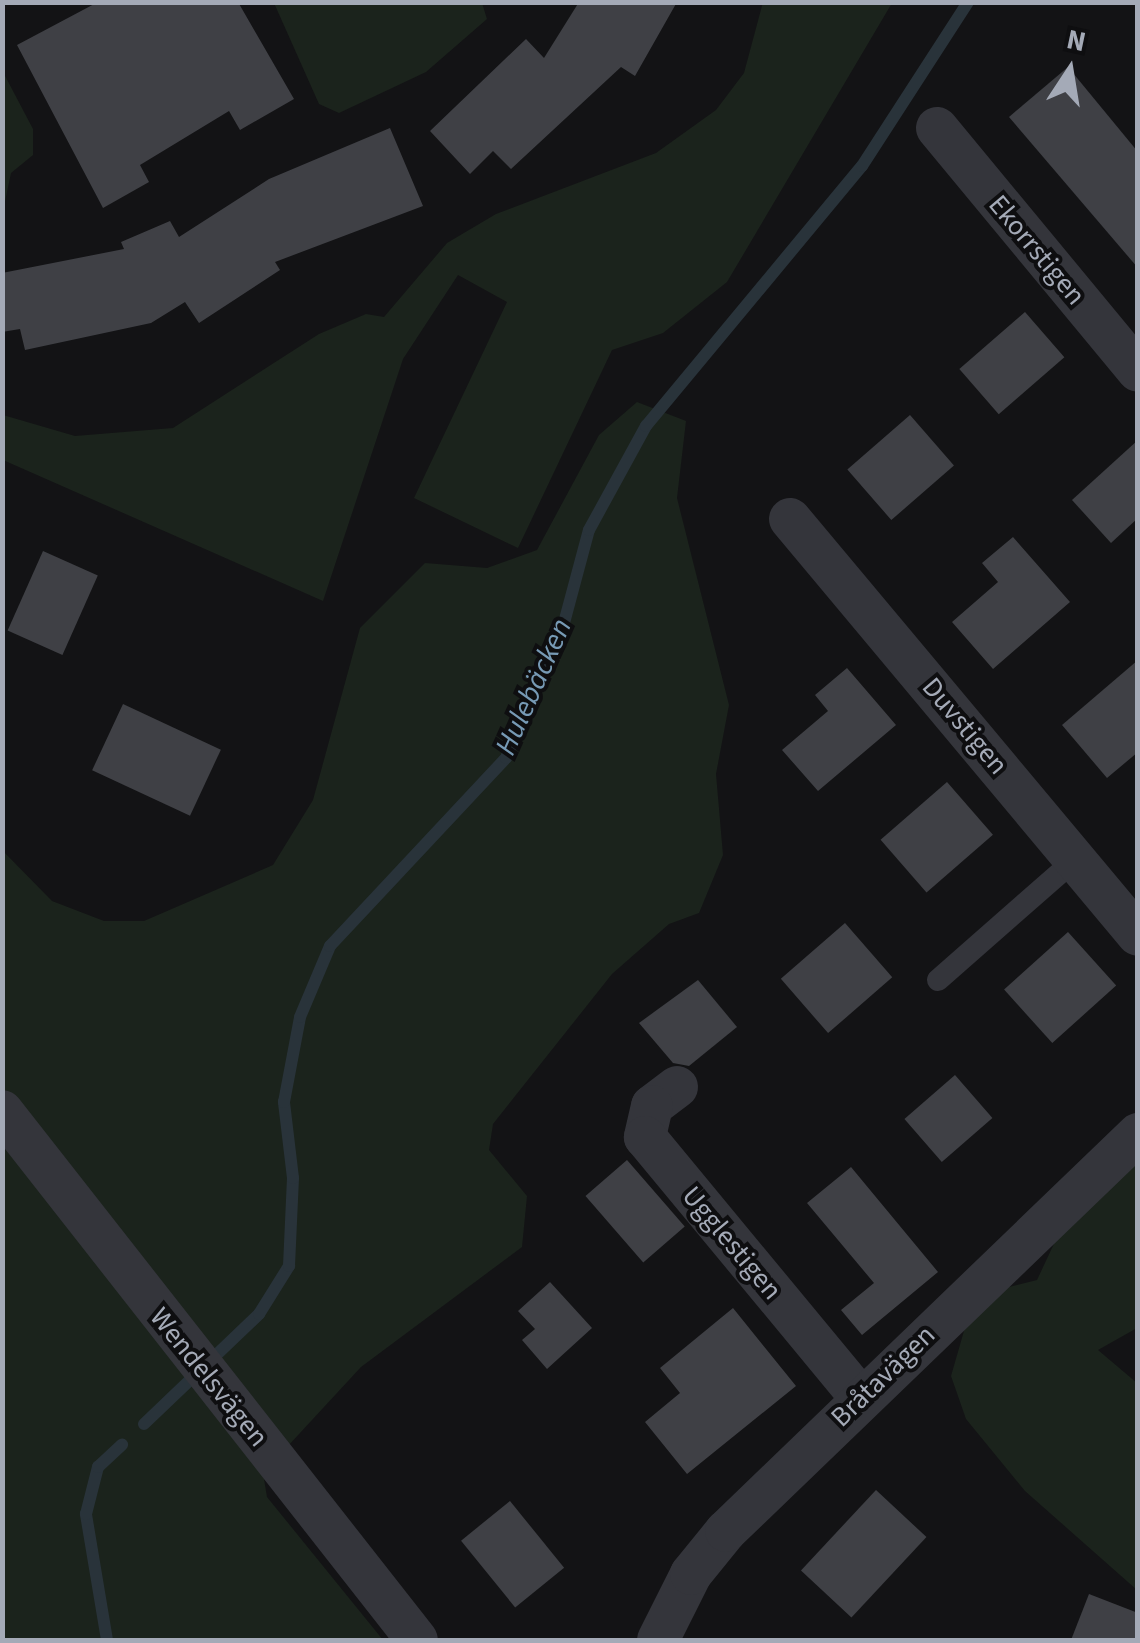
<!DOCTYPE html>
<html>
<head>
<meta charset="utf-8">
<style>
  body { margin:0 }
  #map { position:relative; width:1140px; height:1643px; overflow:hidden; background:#131315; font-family:"Source Sans 3",sans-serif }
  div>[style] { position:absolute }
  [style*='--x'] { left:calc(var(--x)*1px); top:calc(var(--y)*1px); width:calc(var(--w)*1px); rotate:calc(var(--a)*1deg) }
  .green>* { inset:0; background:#1b231c }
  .stream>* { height:12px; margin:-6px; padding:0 6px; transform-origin:6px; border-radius:6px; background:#29333a }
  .building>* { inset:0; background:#3f4045; transform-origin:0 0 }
  .service>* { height:22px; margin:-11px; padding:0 11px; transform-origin:11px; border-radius:11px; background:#34353b }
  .minor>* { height:42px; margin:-21px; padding:0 21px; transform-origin:21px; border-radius:21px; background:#34353b }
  span { translate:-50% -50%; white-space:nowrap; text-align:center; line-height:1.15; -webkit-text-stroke:8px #0e0e10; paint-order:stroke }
  .street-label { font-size:28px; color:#a4aab7 }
  .water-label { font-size:30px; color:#779ab5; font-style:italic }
  .frame { position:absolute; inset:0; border:5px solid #a4aab7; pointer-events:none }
  .north { position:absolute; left:1020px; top:20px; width:100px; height:100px; -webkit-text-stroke:8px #0e0e10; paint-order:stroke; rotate:12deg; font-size:28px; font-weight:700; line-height:40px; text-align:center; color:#a4aab7 }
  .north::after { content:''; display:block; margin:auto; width:35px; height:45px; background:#a4aab7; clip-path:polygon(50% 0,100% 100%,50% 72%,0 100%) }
</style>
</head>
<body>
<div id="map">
  <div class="green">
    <div style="clip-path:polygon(763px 2px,892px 3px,727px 282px,663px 333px,612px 350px,518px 548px,414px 498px,507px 302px,458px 275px,403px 359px,323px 601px,3px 460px,3px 415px,75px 436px,173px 428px,319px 334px,366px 314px,384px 317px,447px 243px,496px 214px,656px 153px,716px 110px,744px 73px)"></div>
    <div style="clip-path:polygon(274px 3px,482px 3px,487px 19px,426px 72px,339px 113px,319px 104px)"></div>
    <div style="clip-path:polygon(3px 72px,33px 129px,33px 155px,11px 173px,3px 211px)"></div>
    <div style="clip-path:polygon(637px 402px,686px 421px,677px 498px,729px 705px,716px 774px,723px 855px,699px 913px,669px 924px,612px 974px,493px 1124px,489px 1150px,527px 1196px,522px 1247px,361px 1367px,263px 1473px,267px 1497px,383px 1640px,3px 1640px,2px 850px,52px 901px,104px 921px,144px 921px,273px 865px,313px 800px,360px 628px,425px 563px,487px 568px,537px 550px,599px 435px)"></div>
    <div style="clip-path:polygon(1137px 1152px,1137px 1328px,1098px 1350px,1137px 1383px,1137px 1590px,1025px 1491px,966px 1419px,951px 1376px,966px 1324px,993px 1291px,1037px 1280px,1059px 1233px)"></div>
  </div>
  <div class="stream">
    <div style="--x:144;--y:1424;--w:159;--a:-43.7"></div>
    <div style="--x:259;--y:1314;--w:57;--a:-58"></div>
    <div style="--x:289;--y:1266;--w:88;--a:-87.4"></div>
    <div style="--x:293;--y:1178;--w:77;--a:-96.8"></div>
    <div style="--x:284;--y:1102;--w:86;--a:-79.3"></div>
    <div style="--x:300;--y:1017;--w:77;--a:-67.1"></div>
    <div style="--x:330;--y:946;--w:258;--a:-46.9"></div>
    <div style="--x:506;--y:758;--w:147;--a:-66.8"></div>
    <div style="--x:564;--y:623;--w:96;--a:-75"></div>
    <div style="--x:589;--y:530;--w:119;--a:-61.3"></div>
    <div style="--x:646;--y:426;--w:338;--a:-50.3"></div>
    <div style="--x:862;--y:166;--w:195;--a:-57.1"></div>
    <div style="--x:107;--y:1640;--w:128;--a:-99.5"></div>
    <div style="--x:86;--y:1514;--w:49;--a:-75.7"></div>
    <div style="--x:98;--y:1467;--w:33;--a:-43"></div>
  </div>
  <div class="building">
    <div style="clip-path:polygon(98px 2px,238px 2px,294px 99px,240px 130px,229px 111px,140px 165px,149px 182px,103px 208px,17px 45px)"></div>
    <div style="clip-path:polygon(579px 2px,677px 2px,635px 76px,621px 67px,511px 169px,493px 151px,470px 174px,430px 131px,526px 39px,544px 58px)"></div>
    <div style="clip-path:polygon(1068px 67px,1138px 152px,1138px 268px,1009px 117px)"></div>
    <div style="clip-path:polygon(390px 128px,423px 206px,275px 262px,280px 270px,199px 323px,185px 302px,151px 323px,25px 350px,20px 329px,2px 332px,2px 273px,124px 249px,121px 242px,170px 221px,179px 237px,269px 179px)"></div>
    <div style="left:1025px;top:312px;width:60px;height:87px;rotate:49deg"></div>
    <div style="left:910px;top:415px;width:67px;height:83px;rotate:49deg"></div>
    <div style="clip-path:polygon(1138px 440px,1138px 518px,1111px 543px,1072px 500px)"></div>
    <div style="clip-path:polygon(1013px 537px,1070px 602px,993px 669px,952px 622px,998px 582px,982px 563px)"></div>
    <div style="left:43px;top:551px;width:60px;height:87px;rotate:24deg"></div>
    <div style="clip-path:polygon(1138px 660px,1138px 752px,1107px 778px,1062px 725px)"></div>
    <div style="clip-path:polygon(847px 668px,896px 725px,818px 791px,782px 750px,828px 711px,815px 695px)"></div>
    <div style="left:123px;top:704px;width:108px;height:73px;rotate:25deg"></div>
    <div style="left:947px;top:782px;width:70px;height:88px;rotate:49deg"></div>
    <div style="left:845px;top:923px;width:72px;height:85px;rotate:49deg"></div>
    <div style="left:1068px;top:932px;width:72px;height:86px;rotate:48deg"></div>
    <div style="clip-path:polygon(698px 980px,737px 1027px,689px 1066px,673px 1063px,639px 1023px)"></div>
    <div style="left:955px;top:1075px;width:57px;height:67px;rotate:49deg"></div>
    <div style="left:627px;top:1160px;width:88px;height:55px;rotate:49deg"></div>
    <div style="clip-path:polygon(851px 1167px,938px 1272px,862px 1335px,841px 1310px,874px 1283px,807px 1203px)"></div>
    <div style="clip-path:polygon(550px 1282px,592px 1328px,547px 1369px,522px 1340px,535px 1329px,518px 1311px)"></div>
    <div style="clip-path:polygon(733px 1308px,796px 1386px,687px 1474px,645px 1422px,680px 1393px,660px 1368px)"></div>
    <div style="left:876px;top:1490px;width:69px;height:110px;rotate:43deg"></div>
    <div style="left:510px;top:1501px;width:86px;height:63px;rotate:51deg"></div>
    <div style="clip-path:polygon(1089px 1594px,1138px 1613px,1138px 1640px,1071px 1640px)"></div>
  </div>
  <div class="service">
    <div style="--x:938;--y:980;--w:185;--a:-41.3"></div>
  </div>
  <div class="minor">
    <div style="--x:937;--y:128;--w:315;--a:50.4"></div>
    <div style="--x:790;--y:519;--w:542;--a:50.09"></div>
    <div style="--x:677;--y:1087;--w:31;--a:143"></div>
    <div style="--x:652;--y:1106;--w:32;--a:103"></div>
    <div style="--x:645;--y:1137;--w:337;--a:50.4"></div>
    <div style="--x:2;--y:1111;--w:672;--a:51.89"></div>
    <div style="--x:658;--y:1640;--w:74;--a:-63.4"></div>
    <div style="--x:691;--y:1574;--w:55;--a:-50.9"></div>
    <div style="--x:726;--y:1531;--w:572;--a:-43.94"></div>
  </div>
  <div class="street-label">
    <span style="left:1037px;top:250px;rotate:50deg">Ekorrstigen</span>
    <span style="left:965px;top:726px;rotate:50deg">Duvstigen</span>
    <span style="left:732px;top:1243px;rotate:50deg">Ugglestigen</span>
    <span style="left:883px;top:1376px;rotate:-44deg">Bråtavägen</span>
    <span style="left:209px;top:1377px;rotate:51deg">Wendelsvägen</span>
  </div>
  <div class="water-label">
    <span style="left:534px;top:687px;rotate:-66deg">Hulebäcken</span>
  </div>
  <div class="frame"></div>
  <div class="north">N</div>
</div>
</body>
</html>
